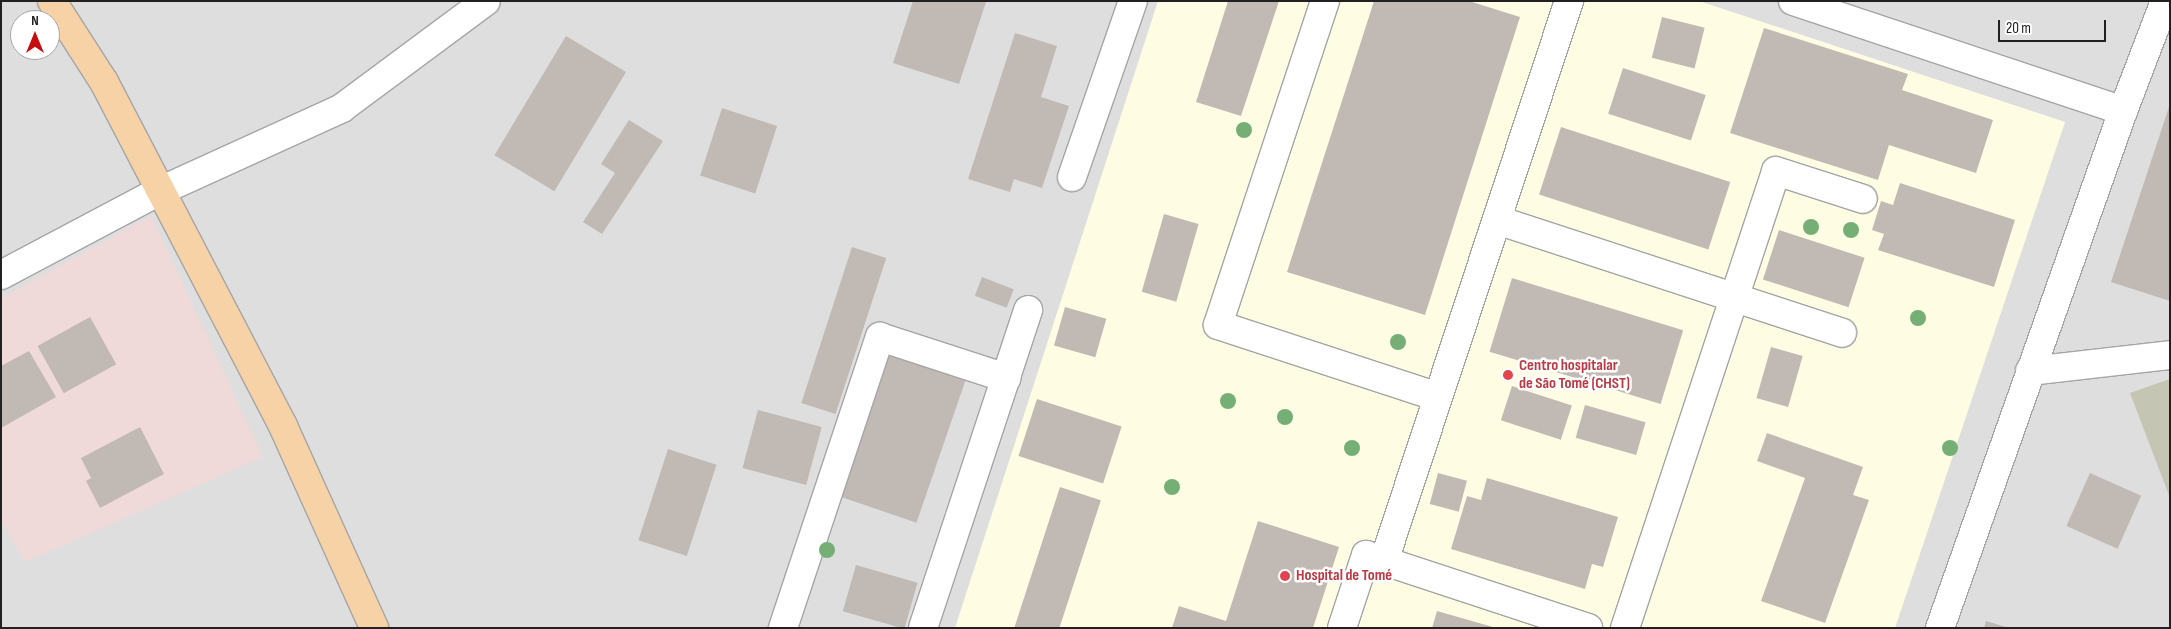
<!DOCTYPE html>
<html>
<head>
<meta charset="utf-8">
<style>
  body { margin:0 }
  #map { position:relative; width:2171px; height:629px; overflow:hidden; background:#f1eee8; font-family:"Sofia Sans Condensed",sans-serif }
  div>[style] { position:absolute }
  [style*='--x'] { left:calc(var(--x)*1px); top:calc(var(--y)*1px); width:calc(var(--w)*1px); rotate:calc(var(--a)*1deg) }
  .residential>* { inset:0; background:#dfdede }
  .commercial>* { inset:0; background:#f0d9d9 }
  .education>* { inset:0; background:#fefde4 }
  .construction>* { inset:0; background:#c5c5b4 }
  .building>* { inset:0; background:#c1bab4; transform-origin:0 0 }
  .roads { filter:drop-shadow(1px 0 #a5a5a5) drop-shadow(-1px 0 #a5a5a5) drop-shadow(0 1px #a5a5a5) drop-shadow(0 -1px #a5a5a5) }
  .minor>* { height:28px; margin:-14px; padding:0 14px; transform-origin:14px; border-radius:14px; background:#fff }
  .major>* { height:28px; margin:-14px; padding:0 14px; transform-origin:14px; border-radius:14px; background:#f7d2a6 }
  .trees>* { width:16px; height:16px; margin:-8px; border-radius:50%; background:#76af76 }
  .dots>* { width:14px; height:14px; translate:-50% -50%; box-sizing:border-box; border:2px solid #fff; border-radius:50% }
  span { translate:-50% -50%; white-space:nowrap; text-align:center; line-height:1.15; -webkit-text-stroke:5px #fff; paint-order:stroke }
  .health-label { font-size:16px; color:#be3a42; font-weight:700 }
  .left { translate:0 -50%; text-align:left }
  .frame { position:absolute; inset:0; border:2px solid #212121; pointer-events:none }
  .north { position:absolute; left:10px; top:10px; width:50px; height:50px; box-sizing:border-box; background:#fff; border:1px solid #a6a6a6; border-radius:50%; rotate:0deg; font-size:14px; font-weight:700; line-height:20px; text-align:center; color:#212121 }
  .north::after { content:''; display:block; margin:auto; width:18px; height:22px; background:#c70b10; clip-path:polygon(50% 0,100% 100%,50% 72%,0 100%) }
  .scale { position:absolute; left:1998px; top:20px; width:108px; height:22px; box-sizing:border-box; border:2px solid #212121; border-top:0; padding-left:6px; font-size:15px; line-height:18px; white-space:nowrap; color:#212121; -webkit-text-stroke:4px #fff; paint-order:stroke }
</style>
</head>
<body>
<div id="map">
  <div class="residential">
    <div style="clip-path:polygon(evenodd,1px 1px,2170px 1px,2170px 628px,1px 628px,1px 1px,20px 20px,50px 20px,50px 50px,20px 50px,20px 20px)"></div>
  </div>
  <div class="commercial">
    <div style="clip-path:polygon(151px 216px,263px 457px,25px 562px,1px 521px,1px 298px)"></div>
  </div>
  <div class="education">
    <div style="clip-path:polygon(1158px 1px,1699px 1px,2065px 122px,1895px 628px,955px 628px)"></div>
  </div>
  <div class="construction">
    <div style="clip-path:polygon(2170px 379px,2170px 498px,2130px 393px)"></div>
  </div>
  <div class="building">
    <div style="clip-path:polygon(913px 1px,986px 2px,959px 84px,893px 63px)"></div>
    <div style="clip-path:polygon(1228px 1px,1279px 1px,1241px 116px,1196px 102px)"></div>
    <div style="clip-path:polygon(1374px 1px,1469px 1px,1520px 17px,1425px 315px,1287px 272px)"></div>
    <div style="left:1662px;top:17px;width:44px;height:42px;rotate:14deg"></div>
    <div style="clip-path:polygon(1764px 28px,1908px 74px,1902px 90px,1993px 120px,1976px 173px,1889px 145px,1878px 180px,1730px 133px)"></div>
    <div style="clip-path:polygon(1015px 33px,1057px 46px,1041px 97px,1069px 106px,1042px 188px,1014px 179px,1010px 192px,968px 179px)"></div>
    <div style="left:566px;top:36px;width:70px;height:139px;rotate:31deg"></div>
    <div style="left:1623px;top:68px;width:87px;height:48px;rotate:18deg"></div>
    <div style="clip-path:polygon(2169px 107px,2170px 107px,2170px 301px,2111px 282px)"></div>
    <div style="left:722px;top:108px;width:58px;height:71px;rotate:18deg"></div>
    <div style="clip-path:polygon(629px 120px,663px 141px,602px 234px,583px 222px,615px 173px,601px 164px)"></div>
    <div style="left:1561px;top:127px;width:178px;height:71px;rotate:18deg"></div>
    <div style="clip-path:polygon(1900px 183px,2015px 220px,1994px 287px,1878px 250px,1884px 234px,1872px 230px,1881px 201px,1893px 205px)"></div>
    <div style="left:1164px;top:214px;width:36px;height:81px;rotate:16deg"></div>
    <div style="left:1779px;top:230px;width:90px;height:52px;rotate:18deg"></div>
    <div style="left:852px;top:247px;width:36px;height:164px;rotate:18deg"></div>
    <div style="left:982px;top:277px;width:34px;height:20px;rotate:21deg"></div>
    <div style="left:1512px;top:278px;width:179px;height:77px;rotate:17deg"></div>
    <div style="left:1065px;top:307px;width:43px;height:40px;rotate:16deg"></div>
    <div style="left:90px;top:317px;width:54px;height:60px;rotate:61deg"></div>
    <div style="left:1771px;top:347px;width:33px;height:53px;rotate:16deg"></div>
    <div style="left:891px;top:348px;width:81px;height:157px;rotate:19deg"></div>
    <div style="clip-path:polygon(29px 351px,56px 397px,1px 428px,1px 366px)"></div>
    <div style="left:1512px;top:386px;width:63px;height:36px;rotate:18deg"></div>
    <div style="left:1037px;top:399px;width:89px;height:60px;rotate:18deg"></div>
    <div style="left:1585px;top:405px;width:63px;height:34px;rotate:16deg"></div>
    <div style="left:758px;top:410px;width:66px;height:60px;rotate:15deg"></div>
    <div style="clip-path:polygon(140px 427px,164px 474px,100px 508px,86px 481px,91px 478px,81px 458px)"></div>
    <div style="clip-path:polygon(1767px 433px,1863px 467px,1853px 495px,1869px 500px,1825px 623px,1761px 601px,1805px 478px,1757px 461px)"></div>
    <div style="left:668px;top:449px;width:51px;height:96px;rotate:18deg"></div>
    <div style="left:1438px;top:473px;width:30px;height:32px;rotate:15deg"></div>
    <div style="left:2090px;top:473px;width:56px;height:58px;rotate:24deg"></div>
    <div style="clip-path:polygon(1487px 478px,1618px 517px,1603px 567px,1592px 564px,1585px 589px,1451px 549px,1467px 496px,1481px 500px)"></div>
    <div style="left:1060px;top:487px;width:43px;height:149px;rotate:18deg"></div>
    <div style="clip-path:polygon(1258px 521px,1339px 547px,1313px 628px,1172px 628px,1179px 606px,1226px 621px)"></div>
    <div style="left:856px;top:565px;width:64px;height:48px;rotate:16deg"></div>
    <div style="clip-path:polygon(1437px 611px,1493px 627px,1493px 628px,1432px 628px)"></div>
    <div style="clip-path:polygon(1986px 621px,2006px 627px,2006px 628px,1984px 628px)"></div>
  </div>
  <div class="roads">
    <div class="minor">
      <div style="--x:1325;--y:1;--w:341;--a:108.3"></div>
      <div style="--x:1218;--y:325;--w:231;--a:18.1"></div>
      <div style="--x:1793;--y:1;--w:348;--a:18.4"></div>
      <div style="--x:2123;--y:111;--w:548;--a:109.49"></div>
      <div style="--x:2123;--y:111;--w:118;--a:-69.1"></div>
      <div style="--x:1072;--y:177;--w:186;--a:-70.9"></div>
      <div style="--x:1497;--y:220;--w:363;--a:18.1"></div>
      <div style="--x:1;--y:275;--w:178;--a:-27.9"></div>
      <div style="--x:158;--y:192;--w:202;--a:-24.5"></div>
      <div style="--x:342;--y:108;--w:179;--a:-36.6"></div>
      <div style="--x:2030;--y:371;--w:141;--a:-6.5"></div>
      <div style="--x:1384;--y:561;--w:590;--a:-71.72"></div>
      <div style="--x:783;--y:628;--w:307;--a:-71.6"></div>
      <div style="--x:880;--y:337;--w:133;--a:18"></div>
      <div style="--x:923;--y:628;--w:335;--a:-71.7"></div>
      <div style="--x:1342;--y:628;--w:77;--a:-71.8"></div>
      <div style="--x:1366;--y:555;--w:234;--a:18.2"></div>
      <div style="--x:1625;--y:628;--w:481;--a:-71.7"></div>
      <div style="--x:1776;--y:171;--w:91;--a:17.8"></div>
    </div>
    <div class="major">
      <div style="--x:52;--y:1;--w:96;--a:57.3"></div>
      <div style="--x:104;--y:82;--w:388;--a:62.5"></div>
      <div style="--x:283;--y:426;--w:222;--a:65.7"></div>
    </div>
  </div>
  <div class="trees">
    <div style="left:1244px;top:130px"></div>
    <div style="left:1811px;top:227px"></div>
    <div style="left:1851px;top:230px"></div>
    <div style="left:1918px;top:318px"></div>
    <div style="left:1398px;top:342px"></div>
    <div style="left:1228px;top:401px"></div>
    <div style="left:1285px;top:417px"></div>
    <div style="left:1352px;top:448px"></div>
    <div style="left:1950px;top:448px"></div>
    <div style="left:1172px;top:487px"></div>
    <div style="left:827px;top:550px"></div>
  </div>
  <div class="dots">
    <div style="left:1508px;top:375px;background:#e0444e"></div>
    <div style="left:1285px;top:576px;background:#e0444e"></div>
  </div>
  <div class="health-label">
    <span class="left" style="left:1519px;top:375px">Centro hospitalar<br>de São Tomé (CHST)</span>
    <span class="left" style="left:1296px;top:576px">Hospital de Tomé</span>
  </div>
  <div class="frame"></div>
  <div class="north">N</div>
  <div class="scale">20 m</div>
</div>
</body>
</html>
